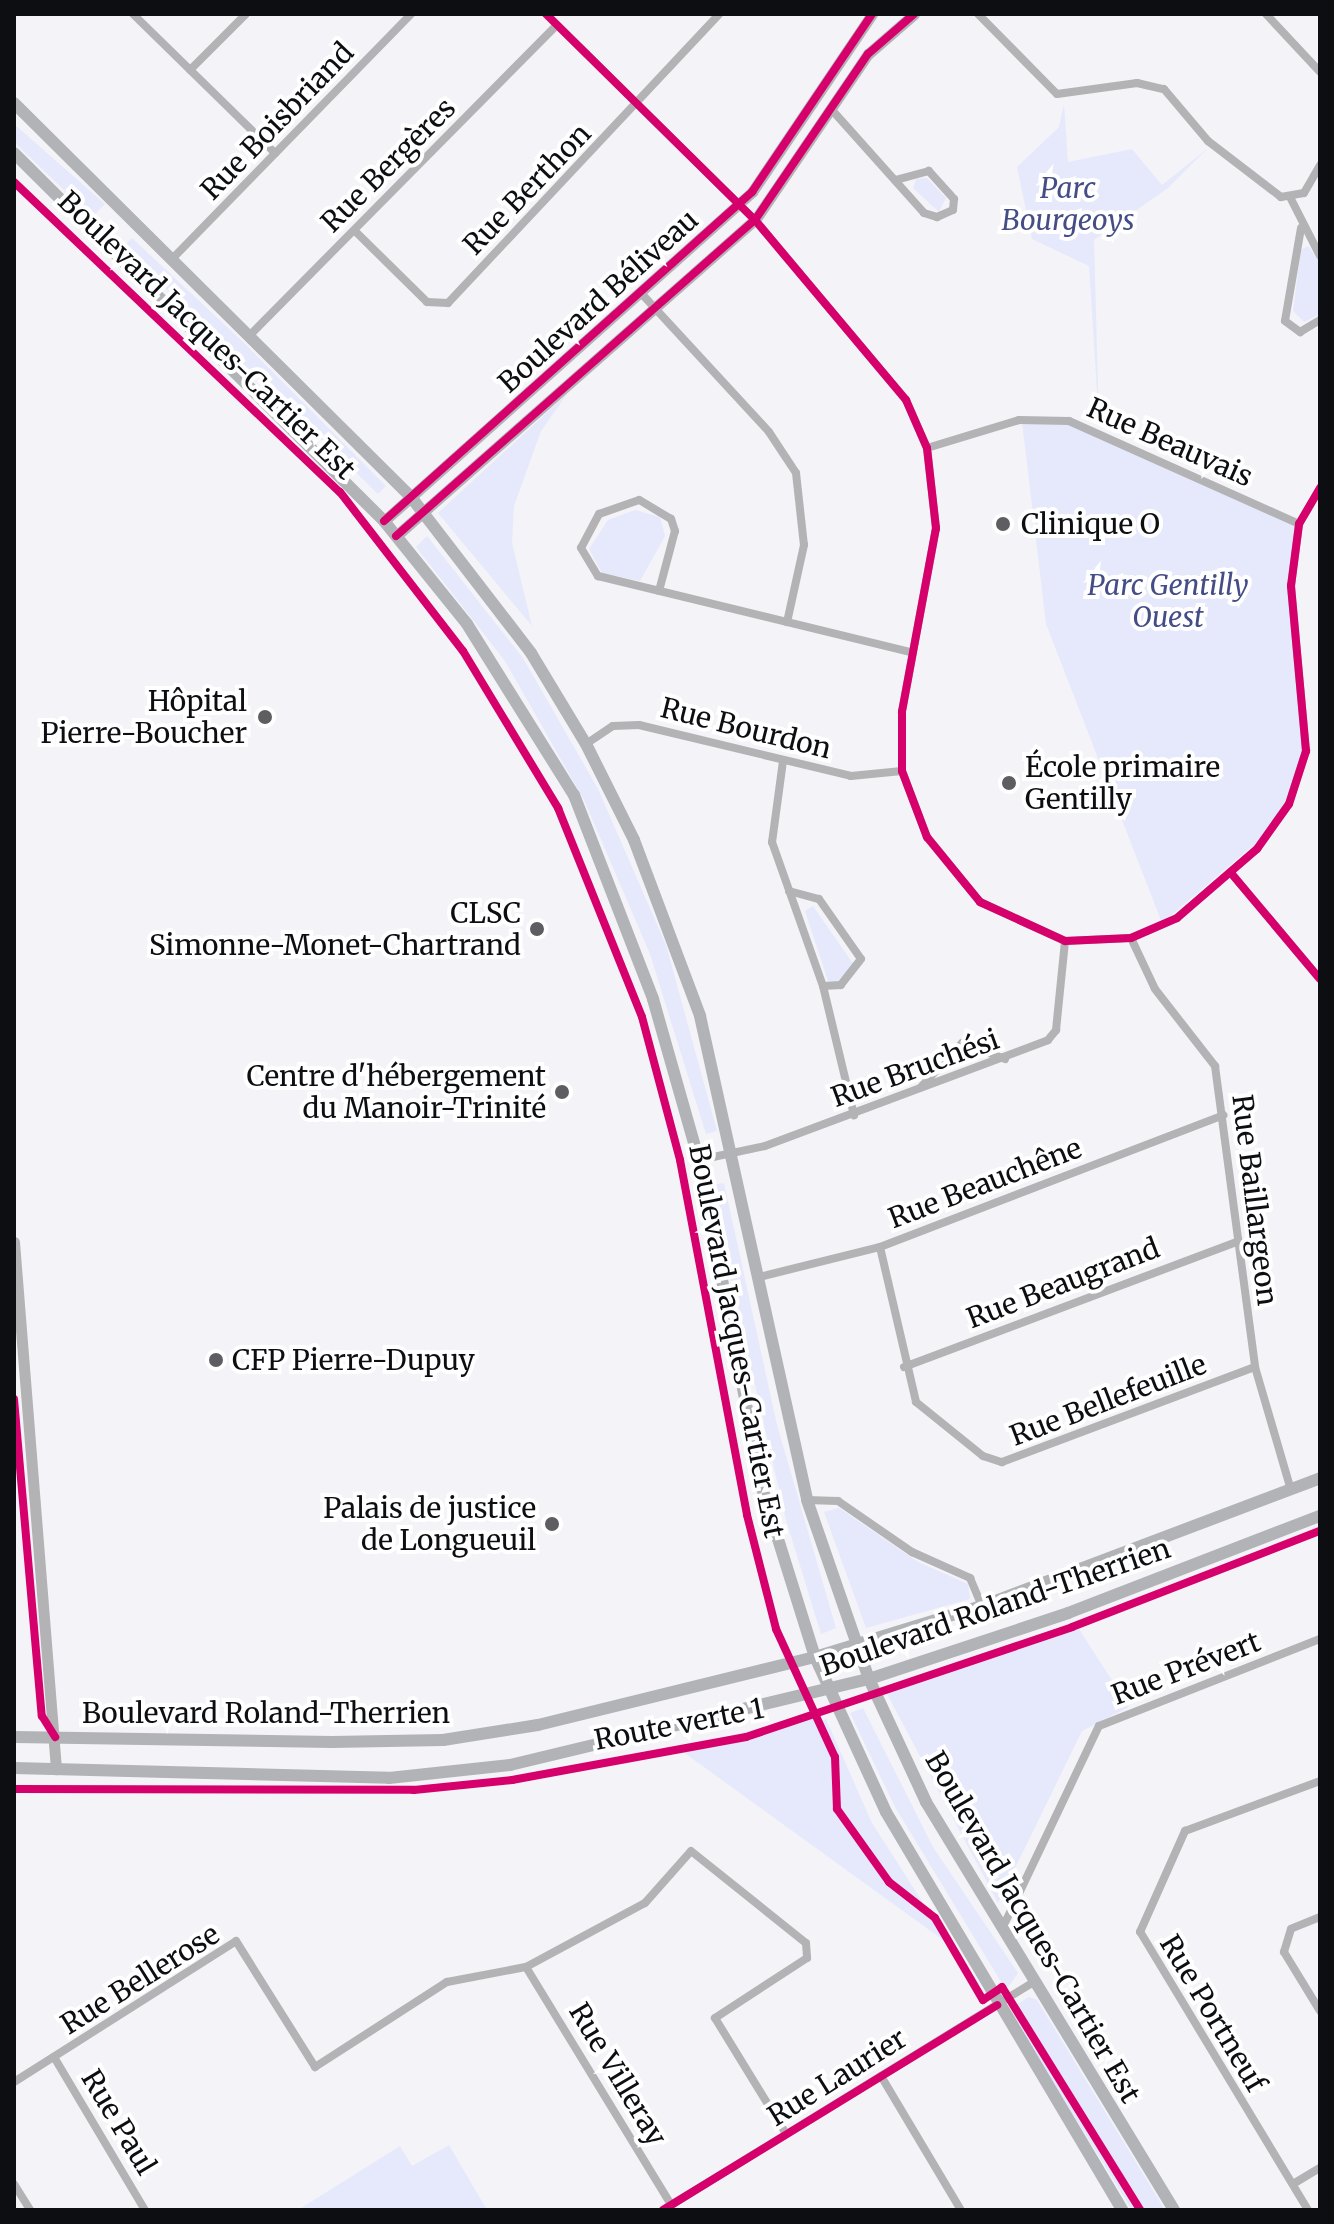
<!DOCTYPE html>
<html>
<head>
<meta charset="utf-8">
<style>
  body { margin:0 }
  #map { position:relative; width:1334px; height:2224px; overflow:hidden; background:#f3f3f8; font-family:Merriweather,serif }
  div>[style] { position:absolute }
  [style*='--x'] { left:calc(var(--x)*1px); top:calc(var(--y)*1px); width:calc(var(--w)*1px); rotate:calc(var(--a)*1deg) }
  .green>* { inset:0; background:#e5e9fb }
  .minor>* { height:8px; margin:-4px; padding:0 4px; transform-origin:4px; border-radius:4px; background:#b3b3b6 }
  .tertiary>* { height:11px; margin:-5.5px; padding:0 5.5px; transform-origin:5.5px; border-radius:5.5px; background:#b3b3b6 }
  .secondary>* { height:12px; margin:-6px; padding:0 6px; transform-origin:6px; border-radius:6px; background:#b2b3b6 }
  .cycleway>* { height:8px; margin:-4px; padding:0 4px; transform-origin:4px; border-radius:4px; background:#d6006c }
  .dots>* { width:22px; height:22px; translate:-50% -50%; box-sizing:border-box; border:4px solid #fff; border-radius:50% }
  span { translate:-50% -50%; white-space:nowrap; text-align:center; line-height:1.15; -webkit-text-stroke:8px #fff; paint-order:stroke }
  .street-label { font-size:28px; color:#0d0e11 }
  .park-label { font-size:28px; color:#444d86; font-style:italic }
  .poi-label { font-size:28px; color:#0d0e11 }
  .left { translate:0 -50%; text-align:left }
  .right { translate:-100% -50%; text-align:right }
  .frame { position:absolute; inset:0; border:16px solid #0d0e11; pointer-events:none }
</style>
</head>
<body>
<div id="map">
  <div class="green">
    <div style="clip-path:polygon(1064px 104px,1068px 162px,1132px 149px,1162px 185px,1207px 149px,1168px 188px,1094px 240px,1099px 422px,1089px 266px,1032px 239px,1017px 167px,1059px 127px)"></div>
    <div style="clip-path:polygon(14px 124px,105px 204px,92px 217px,14px 142px)"></div>
    <div style="clip-path:polygon(927px 178px,946px 198px,939px 212px,913px 188px,916px 179px)"></div>
    <div style="clip-path:polygon(132px 238px,242px 341px,386px 486px,378px 494px,123px 247px)"></div>
    <div style="clip-path:polygon(1308px 246px,1320px 263px,1320px 314px,1304px 322px,1293px 311px,1301px 250px)"></div>
    <div style="clip-path:polygon(567px 394px,541px 431px,514px 506px,512px 543px,532px 626px,438px 513px)"></div>
    <div style="clip-path:polygon(1022px 422px,1068px 423px,1295px 525px,1289px 584px,1305px 750px,1294px 786px,1263px 837px,1162px 923px,1046px 624px)"></div>
    <div style="clip-path:polygon(635px 510px,660px 517px,665px 536px,640px 581px,602px 573px,589px 549px,608px 520px)"></div>
    <div style="clip-path:polygon(427px 536px,523px 658px,598px 789px,666px 945px,717px 1131px,706px 1134px,650px 954px,584px 800px,505px 661px,416px 547px)"></div>
    <div style="clip-path:polygon(813px 906px,854px 965px,836px 983px,828px 981px,805px 911px)"></div>
    <div style="clip-path:polygon(724px 1183px,777px 1425px,836px 1628px,821px 1634px,786px 1520px,709px 1186px)"></div>
    <div style="clip-path:polygon(839px 1508px,918px 1562px,968px 1584px,970px 1599px,866px 1628px,824px 1512px)"></div>
    <div style="clip-path:polygon(1079px 1629px,1129px 1707px,1082px 1731px,998px 1903px,886px 1692px)"></div>
    <div style="clip-path:polygon(863px 1708px,933px 1847px,1018px 1973px,1006px 1990px,895px 1807px,850px 1713px)"></div>
    <div style="clip-path:polygon(812px 1714px,816px 1722px,826px 1719px,872px 1823px,950px 1945px,679px 1749px)"></div>
    <div style="clip-path:polygon(1029px 1997px,1037px 2000px,1165px 2210px,1132px 2210px,1016px 2022px,1014px 2006px)"></div>
    <div style="clip-path:polygon(449px 2145px,487px 2210px,298px 2210px,400px 2146px,412px 2166px)"></div>
  </div>
  <div class="minor">
    <div style="--x:133;--y:14;--w:199;--a:44.4"></div>
    <div style="--x:546;--y:14;--w:293;--a:44.6"></div>
    <div style="--x:755;--y:220;--w:235;--a:50"></div>
    <div style="--x:906;--y:400;--w:52;--a:66.4"></div>
    <div style="--x:927;--y:448;--w:81;--a:83.6"></div>
    <div style="--x:936;--y:528;--w:187;--a:100.5"></div>
    <div style="--x:902;--y:712;--w:59;--a:90"></div>
    <div style="--x:902;--y:771;--w:71;--a:69.3"></div>
    <div style="--x:927;--y:837;--w:84;--a:50.8"></div>
    <div style="--x:980;--y:902;--w:94;--a:24.6"></div>
    <div style="--x:1065;--y:941;--w:66;--a:-2.6"></div>
    <div style="--x:1131;--y:938;--w:50;--a:-23.5"></div>
    <div style="--x:1177;--y:918;--w:106;--a:-40.8"></div>
    <div style="--x:1257;--y:849;--w:55;--a:-54.6"></div>
    <div style="--x:1289;--y:804;--w:56;--a:-72.2"></div>
    <div style="--x:1306;--y:751;--w:166;--a:-95.2"></div>
    <div style="--x:1291;--y:586;--w:63;--a:-82.6"></div>
    <div style="--x:1299;--y:524;--w:42;--a:-59.7"></div>
    <div style="--x:978;--y:14;--w:112;--a:45.4"></div>
    <div style="--x:1057;--y:94;--w:81;--a:-7.8"></div>
    <div style="--x:1137;--y:83;--w:28;--a:13"></div>
    <div style="--x:1164;--y:89;--w:68;--a:49.8"></div>
    <div style="--x:1208;--y:141;--w:92;--a:37.5"></div>
    <div style="--x:1281;--y:197;--w:23;--a:-10"></div>
    <div style="--x:1304;--y:193;--w:32;--a:-60"></div>
    <div style="--x:1266;--y:14;--w:79;--a:47"></div>
    <div style="--x:190;--y:70;--w:79;--a:-45"></div>
    <div style="--x:832;--y:110;--w:138;--a:48.2"></div>
    <div style="--x:924;--y:213;--w:14;--a:17"></div>
    <div style="--x:937;--y:217;--w:17;--a:-24"></div>
    <div style="--x:953;--y:210;--w:11;--a:-85"></div>
    <div style="--x:954;--y:199;--w:38;--a:-132"></div>
    <div style="--x:929;--y:171;--w:35;--a:165"></div>
    <div style="--x:1291;--y:199;--w:64;--a:63"></div>
    <div style="--x:1301;--y:228;--w:94;--a:99.8"></div>
    <div style="--x:1285;--y:321;--w:19;--a:36"></div>
    <div style="--x:1300;--y:332;--w:23;--a:-31"></div>
    <div style="--x:355;--y:231;--w:101;--a:44.6"></div>
    <div style="--x:427;--y:302;--w:21;--a:3"></div>
    <div style="--x:448;--y:303;--w:396;--a:-46.8"></div>
    <div style="--x:173;--y:258;--w:341;--a:-45.7"></div>
    <div style="--x:640;--y:292;--w:190;--a:47.3"></div>
    <div style="--x:769;--y:432;--w:49;--a:56.6"></div>
    <div style="--x:796;--y:473;--w:72;--a:83.7"></div>
    <div style="--x:804;--y:545;--w:79;--a:102.4"></div>
    <div style="--x:250;--y:335;--w:436;--a:-45.3"></div>
    <div style="--x:927;--y:448;--w:96;--a:-16.9"></div>
    <div style="--x:1019;--y:420;--w:50;--a:1.1"></div>
    <div style="--x:1069;--y:421;--w:252;--a:24.1"></div>
    <div style="--x:659;--y:591;--w:62;--a:-75.1"></div>
    <div style="--x:675;--y:531;--w:13;--a:-108"></div>
    <div style="--x:671;--y:519;--w:37;--a:-149"></div>
    <div style="--x:639;--y:500;--w:42;--a:160.7"></div>
    <div style="--x:599;--y:514;--w:38;--a:118"></div>
    <div style="--x:581;--y:548;--w:33;--a:59"></div>
    <div style="--x:598;--y:576;--w:324;--a:13.7"></div>
    <div style="--x:586;--y:744;--w:32;--a:-34"></div>
    <div style="--x:613;--y:726;--w:26;--a:-2"></div>
    <div style="--x:639;--y:725;--w:218;--a:13.5"></div>
    <div style="--x:851;--y:776;--w:51;--a:-5.6"></div>
    <div style="--x:783;--y:761;--w:82;--a:97.7"></div>
    <div style="--x:772;--y:842;--w:153;--a:70.5"></div>
    <div style="--x:823;--y:986;--w:133;--a:76.5"></div>
    <div style="--x:1231;--y:873;--w:138;--a:50"></div>
    <div style="--x:789;--y:891;--w:31;--a:15"></div>
    <div style="--x:819;--y:899;--w:73;--a:55"></div>
    <div style="--x:861;--y:959;--w:33;--a:128"></div>
    <div style="--x:841;--y:985;--w:18;--a:177"></div>
    <div style="--x:1131;--y:938;--w:56;--a:64.8"></div>
    <div style="--x:1155;--y:989;--w:98;--a:52.1"></div>
    <div style="--x:1215;--y:1066;--w:304;--a:82.4"></div>
    <div style="--x:1255;--y:1367;--w:128;--a:73.7"></div>
    <div style="--x:921;--y:1087;--w:60;--a:-47"></div>
    <div style="--x:962;--y:1043;--w:46;--a:20.4"></div>
    <div style="--x:699;--y:1160;--w:67;--a:-12"></div>
    <div style="--x:765;--y:1146;--w:302;--a:-20.5"></div>
    <div style="--x:1048;--y:1040;--w:13;--a:-51"></div>
    <div style="--x:1056;--y:1030;--w:89;--a:-84.2"></div>
    <div style="--x:880;--y:1247;--w:159;--a:76.9"></div>
    <div style="--x:916;--y:1402;--w:86;--a:38.9"></div>
    <div style="--x:983;--y:1456;--w:20;--a:18"></div>
    <div style="--x:1002;--y:1462;--w:270;--a:-20.6"></div>
    <div style="--x:759;--y:1277;--w:125;--a:-13.9"></div>
    <div style="--x:880;--y:1247;--w:368;--a:-21"></div>
    <div style="--x:904;--y:1367;--w:358;--a:-20.6"></div>
    <div style="--x:807;--y:1500;--w:31;--a:2"></div>
    <div style="--x:838;--y:1501;--w:90;--a:34.6"></div>
    <div style="--x:912;--y:1552;--w:64;--a:24.1"></div>
    <div style="--x:970;--y:1578;--w:30;--a:67"></div>
    <div style="--x:1320;--y:1917;--w:31;--a:158"></div>
    <div style="--x:1291;--y:1929;--w:24;--a:107"></div>
    <div style="--x:1284;--y:1952;--w:69;--a:58.6"></div>
    <div style="--x:1002;--y:1929;--w:225;--a:-64.5"></div>
    <div style="--x:1099;--y:1726;--w:238;--a:-21.5"></div>
    <div style="--x:526;--y:1967;--w:279;--a:58.6"></div>
    <div style="--x:54;--y:2057;--w:178;--a:59.3"></div>
    <div style="--x:881;--y:2076;--w:156;--a:59.2"></div>
    <div style="--x:14;--y:2082;--w:263;--a:-32.4"></div>
    <div style="--x:236;--y:1941;--w:149;--a:57.9"></div>
    <div style="--x:315;--y:2067;--w:157;--a:-32.8"></div>
    <div style="--x:447;--y:1982;--w:80;--a:-10.8"></div>
    <div style="--x:526;--y:1967;--w:135;--a:-28.3"></div>
    <div style="--x:645;--y:1903;--w:69;--a:-48.5"></div>
    <div style="--x:691;--y:1851;--w:147;--a:38.7"></div>
    <div style="--x:806;--y:1943;--w:15;--a:86"></div>
    <div style="--x:807;--y:1958;--w:110;--a:146.9"></div>
    <div style="--x:715;--y:2018;--w:136;--a:58.5"></div>
    <div style="--x:14;--y:2184;--w:31;--a:58"></div>
    <div style="--x:1293;--y:2184;--w:31;--a:-31"></div>
    <div style="--x:663;--y:2210;--w:435;--a:-31.6"></div>
    <div style="--x:1308;--y:2210;--w:325;--a:-121.1"></div>
    <div style="--x:1140;--y:1932;--w:111;--a:-66"></div>
    <div style="--x:1185;--y:1831;--w:144;--a:-20.3"></div>
  </div>
  <div class="tertiary">
    <div style="--x:384;--y:521;--w:494;--a:-41.8"></div>
    <div style="--x:752;--y:192;--w:215;--a:-56"></div>
    <div style="--x:396;--y:536;--w:478;--a:-41.4"></div>
    <div style="--x:755;--y:220;--w:201;--a:-55.8"></div>
    <div style="--x:868;--y:54;--w:61;--a:-41"></div>
    <div style="--x:14;--y:1242;--w:529;--a:85.44"></div>
  </div>
  <div class="secondary">
    <div style="--x:14;--y:103;--w:559;--a:44.78"></div>
    <div style="--x:411;--y:497;--w:197;--a:52.4"></div>
    <div style="--x:531;--y:653;--w:106;--a:58.9"></div>
    <div style="--x:586;--y:744;--w:107;--a:63.4"></div>
    <div style="--x:634;--y:840;--w:188;--a:69.4"></div>
    <div style="--x:700;--y:1016;--w:496;--a:77.5"></div>
    <div style="--x:807;--y:1500;--w:189;--a:70.9"></div>
    <div style="--x:869;--y:1679;--w:136;--a:65.1"></div>
    <div style="--x:926;--y:1802;--w:477;--a:58.7"></div>
    <div style="--x:14;--y:153;--w:522;--a:44.84"></div>
    <div style="--x:384;--y:521;--w:132;--a:51.1"></div>
    <div style="--x:467;--y:624;--w:202;--a:58"></div>
    <div style="--x:574;--y:795;--w:219;--a:68.8"></div>
    <div style="--x:653;--y:999;--w:167;--a:74.1"></div>
    <div style="--x:699;--y:1160;--w:334;--a:79.1"></div>
    <div style="--x:762;--y:1488;--w:177;--a:72.6"></div>
    <div style="--x:815;--y:1657;--w:170;--a:65.4"></div>
    <div style="--x:886;--y:1812;--w:463;--a:59.3"></div>
    <div style="--x:14;--y:1737;--w:318;--a:0.9"></div>
    <div style="--x:332;--y:1742;--w:111;--a:-1"></div>
    <div style="--x:443;--y:1740;--w:96;--a:-9"></div>
    <div style="--x:538;--y:1725;--w:285;--a:-13.8"></div>
    <div style="--x:815;--y:1657;--w:175;--a:-17"></div>
    <div style="--x:982;--y:1606;--w:361;--a:-20.7"></div>
    <div style="--x:14;--y:1768;--w:375;--a:1.5"></div>
    <div style="--x:389;--y:1778;--w:122;--a:-6.1"></div>
    <div style="--x:510;--y:1765;--w:369;--a:-13.5"></div>
    <div style="--x:869;--y:1679;--w:210;--a:-18.3"></div>
    <div style="--x:1068;--y:1613;--w:270;--a:-21.1"></div>
  </div>
  <div class="cycleway">
    <div style="--x:546;--y:14;--w:293;--a:44.6"></div>
    <div style="--x:755;--y:220;--w:235;--a:50"></div>
    <div style="--x:906;--y:400;--w:52;--a:66.4"></div>
    <div style="--x:927;--y:448;--w:81;--a:83.6"></div>
    <div style="--x:936;--y:528;--w:187;--a:100.5"></div>
    <div style="--x:902;--y:712;--w:59;--a:90"></div>
    <div style="--x:902;--y:771;--w:71;--a:69.3"></div>
    <div style="--x:927;--y:837;--w:84;--a:50.8"></div>
    <div style="--x:980;--y:902;--w:94;--a:24.6"></div>
    <div style="--x:1065;--y:941;--w:66;--a:-2.6"></div>
    <div style="--x:1131;--y:938;--w:50;--a:-23.5"></div>
    <div style="--x:1177;--y:918;--w:106;--a:-40.8"></div>
    <div style="--x:1257;--y:849;--w:55;--a:-54.6"></div>
    <div style="--x:1289;--y:804;--w:56;--a:-72.2"></div>
    <div style="--x:1306;--y:751;--w:166;--a:-95.2"></div>
    <div style="--x:1291;--y:586;--w:63;--a:-82.6"></div>
    <div style="--x:1299;--y:524;--w:42;--a:-59.7"></div>
    <div style="--x:14;--y:182;--w:450;--a:43.6"></div>
    <div style="--x:340;--y:492;--w:201;--a:52.3"></div>
    <div style="--x:463;--y:651;--w:184;--a:58.8"></div>
    <div style="--x:558;--y:808;--w:225;--a:68.1"></div>
    <div style="--x:642;--y:1017;--w:148;--a:75.1"></div>
    <div style="--x:680;--y:1160;--w:361;--a:79.3"></div>
    <div style="--x:747;--y:1515;--w:118;--a:75.7"></div>
    <div style="--x:776;--y:1629;--w:141;--a:65.3"></div>
    <div style="--x:835;--y:1757;--w:52;--a:87.8"></div>
    <div style="--x:837;--y:1809;--w:90;--a:54.5"></div>
    <div style="--x:889;--y:1882;--w:58;--a:38"></div>
    <div style="--x:935;--y:1918;--w:95;--a:59.7"></div>
    <div style="--x:983;--y:2000;--w:23;--a:-34"></div>
    <div style="--x:1002;--y:1987;--w:262;--a:58.2"></div>
    <div style="--x:384;--y:521;--w:494;--a:-41.8"></div>
    <div style="--x:752;--y:192;--w:215;--a:-56"></div>
    <div style="--x:396;--y:536;--w:478;--a:-41.4"></div>
    <div style="--x:755;--y:220;--w:201;--a:-55.8"></div>
    <div style="--x:868;--y:54;--w:61;--a:-41"></div>
    <div style="--x:1231;--y:873;--w:138;--a:50"></div>
    <div style="--x:14;--y:1399;--w:318;--a:85"></div>
    <div style="--x:42;--y:1716;--w:25;--a:58"></div>
    <div style="--x:14;--y:1789;--w:400;--a:0.1"></div>
    <div style="--x:414;--y:1790;--w:99;--a:-5.8"></div>
    <div style="--x:512;--y:1780;--w:238;--a:-10.4"></div>
    <div style="--x:746;--y:1737;--w:344;--a:-18.6"></div>
    <div style="--x:1072;--y:1627;--w:266;--a:-21.2"></div>
    <div style="--x:663;--y:2210;--w:392;--a:-31.5"></div>
  </div>
  <div class="dots">
    <div style="left:1003px;top:524px;background:#5e5e62"></div>
    <div style="left:265px;top:717px;background:#5e5e62"></div>
    <div style="left:1009px;top:783px;background:#5e5e62"></div>
    <div style="left:537px;top:929px;background:#5e5e62"></div>
    <div style="left:562px;top:1092px;background:#5e5e62"></div>
    <div style="left:216px;top:1360px;background:#5e5e62"></div>
    <div style="left:552px;top:1524px;background:#5e5e62"></div>
  </div>
  <div class="street-label">
    <span style="left:277px;top:121px;rotate:-46deg">Rue Boisbriand</span>
    <span style="left:388px;top:165px;rotate:-45deg">Rue Bergères</span>
    <span style="left:527px;top:189px;rotate:-46deg">Rue Berthon</span>
    <span style="left:598px;top:301px;rotate:-42deg">Boulevard Béliveau</span>
    <span style="left:207px;top:335px;rotate:44deg">Boulevard Jacques-Cartier Est</span>
    <span style="left:1170px;top:442px;rotate:24deg">Rue Beauvais</span>
    <span style="left:746px;top:728px;rotate:14deg">Rue Bourdon</span>
    <span style="left:915px;top:1068px;rotate:-20deg">Rue Bruchési</span>
    <span style="left:985px;top:1183px;rotate:-21deg">Rue Beauchêne</span>
    <span style="left:1255px;top:1200px;rotate:83deg">Rue Baillargeon</span>
    <span style="left:1063px;top:1283px;rotate:-21deg">Rue Beaugrand</span>
    <span style="left:737px;top:1341px;rotate:79deg">Boulevard Jacques-Cartier Est</span>
    <span style="left:1108px;top:1400px;rotate:-21deg">Rue Bellefeuille</span>
    <span style="left:995px;top:1607px;rotate:-19deg">Boulevard Roland-Therrien</span>
    <span style="left:1186px;top:1668px;rotate:-21deg">Rue Prévert</span>
    <span style="left:266px;top:1713px">Boulevard Roland-Therrien</span>
    <span style="left:679px;top:1724px;rotate:-11deg">Route verte 1</span>
    <span style="left:1033px;top:1927px;rotate:60deg">Boulevard Jacques-Cartier Est</span>
    <span style="left:140px;top:1979px;rotate:-32deg">Rue Bellerose</span>
    <span style="left:1213px;top:2013px;rotate:59deg">Rue Portneuf</span>
    <span style="left:618px;top:2074px;rotate:59deg">Rue Villeray</span>
    <span style="left:837px;top:2077px;rotate:-32deg">Rue Laurier</span>
    <span style="left:119px;top:2122px;rotate:59deg">Rue Paul</span>
  </div>
  <div class="park-label">
    <span style="left:1068px;top:204px">Parc<br>Bourgeoys</span>
    <span style="left:1168px;top:601px">Parc Gentilly<br>Ouest</span>
  </div>
  <div class="poi-label">
    <span class="left" style="left:1021px;top:524px">Clinique O</span>
    <span class="right" style="left:247px;top:717px">Hôpital<br>Pierre-Boucher</span>
    <span class="left" style="left:1025px;top:783px">École primaire<br>Gentilly</span>
    <span class="right" style="left:521px;top:929px">CLSC<br>Simonne-Monet-Chartrand</span>
    <span class="right" style="left:546px;top:1092px">Centre d'hébergement<br>du Manoir-Trinité</span>
    <span class="left" style="left:232px;top:1360px">CFP Pierre-Dupuy</span>
    <span class="right" style="left:536px;top:1524px">Palais de justice<br>de Longueuil</span>
  </div>
  <div class="frame"></div>
</div>
</body>
</html>
